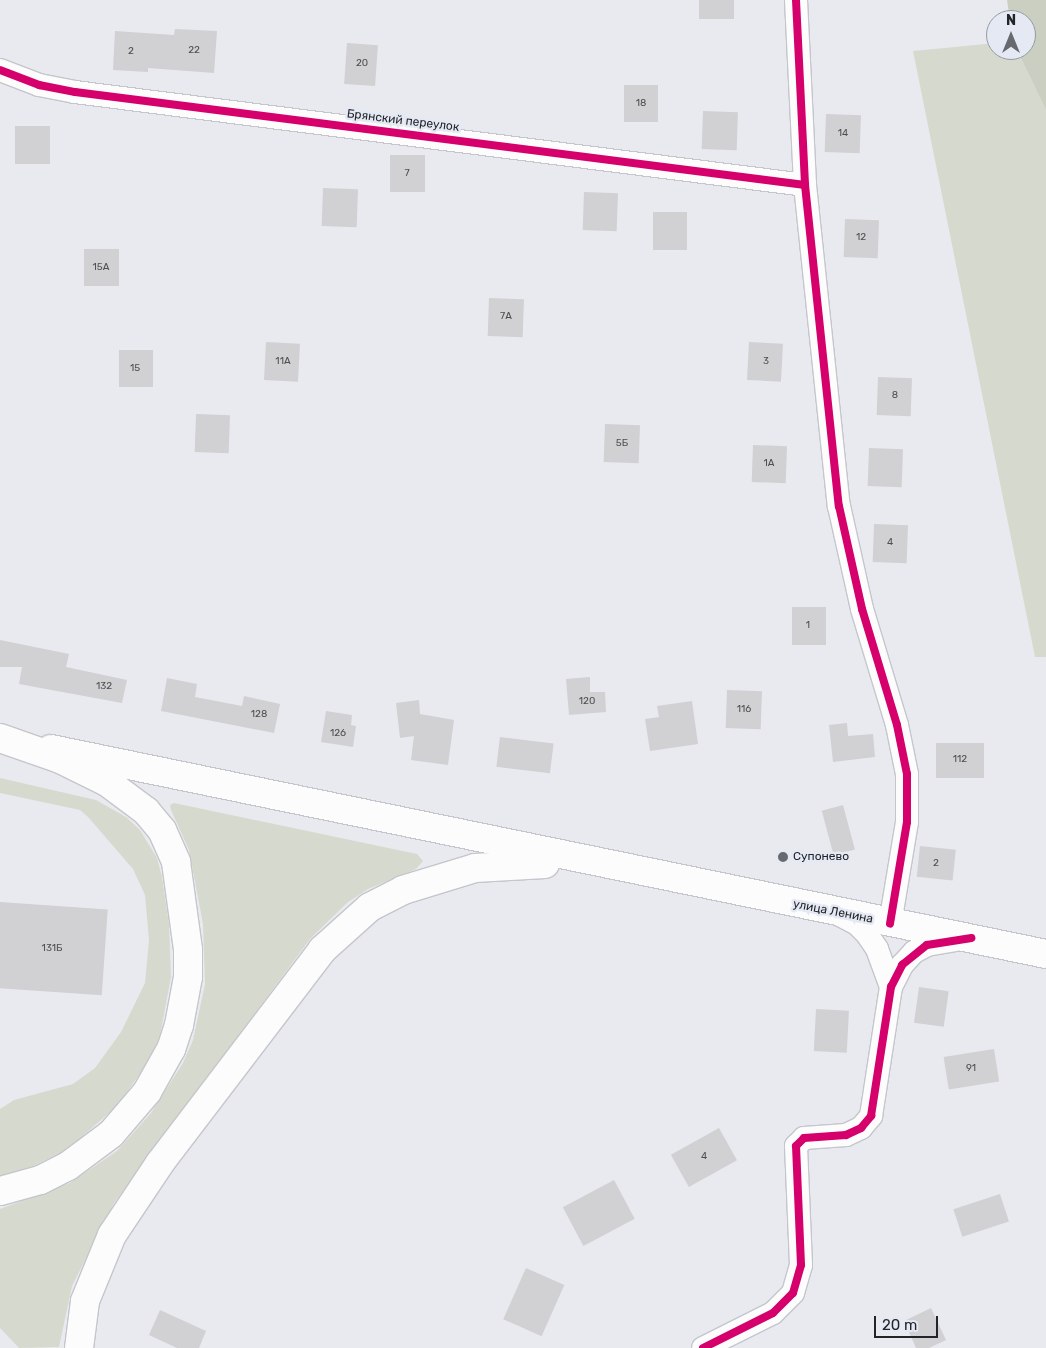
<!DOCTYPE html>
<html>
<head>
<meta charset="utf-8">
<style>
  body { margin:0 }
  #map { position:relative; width:1046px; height:1348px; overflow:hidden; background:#e8eaf0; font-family:Rubik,sans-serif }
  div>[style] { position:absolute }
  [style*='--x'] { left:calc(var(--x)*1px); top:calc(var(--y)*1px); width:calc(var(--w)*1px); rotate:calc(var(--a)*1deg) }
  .green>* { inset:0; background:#d6dace }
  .forest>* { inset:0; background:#cbcfc1 }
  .building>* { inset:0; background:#d1d0d3; transform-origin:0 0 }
  .roads { filter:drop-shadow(1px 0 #c5c6cb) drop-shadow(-1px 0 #c5c6cb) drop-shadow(0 1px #c5c6cb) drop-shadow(0 -1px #c5c6cb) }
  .street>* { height:22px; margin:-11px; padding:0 11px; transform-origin:11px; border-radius:11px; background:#fcfcfd }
  .primary>* { height:28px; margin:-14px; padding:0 14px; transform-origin:14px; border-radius:14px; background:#fcfcfd }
  .highway>* { height:28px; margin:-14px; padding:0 14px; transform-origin:14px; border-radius:14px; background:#fcfcfd }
  .cycleway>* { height:8px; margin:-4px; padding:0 4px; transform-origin:4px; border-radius:4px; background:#d6006c }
  .dots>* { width:14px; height:14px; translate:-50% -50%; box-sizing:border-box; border:2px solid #e4e9f4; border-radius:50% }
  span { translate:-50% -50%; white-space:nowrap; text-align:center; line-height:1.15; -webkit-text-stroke:5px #e4e9f4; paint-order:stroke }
  .number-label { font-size:10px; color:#4e4f53 }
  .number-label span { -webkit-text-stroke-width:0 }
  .street-label { font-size:12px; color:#222428 }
  .poi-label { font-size:12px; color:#222428 }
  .left { translate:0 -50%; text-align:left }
  .north { position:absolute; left:986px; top:10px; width:50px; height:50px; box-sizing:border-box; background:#e4e9f4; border:1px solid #969aa2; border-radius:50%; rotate:0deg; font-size:14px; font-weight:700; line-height:20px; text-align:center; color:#222428 }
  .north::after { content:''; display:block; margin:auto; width:18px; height:22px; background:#67696e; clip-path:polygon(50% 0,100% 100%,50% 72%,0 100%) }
  .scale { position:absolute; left:874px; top:1316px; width:64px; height:22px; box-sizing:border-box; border:2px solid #222428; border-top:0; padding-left:6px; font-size:15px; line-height:18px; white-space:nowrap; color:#222428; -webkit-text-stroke:4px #e4e9f4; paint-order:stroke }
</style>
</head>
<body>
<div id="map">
  <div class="green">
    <div style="clip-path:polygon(996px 43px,996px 50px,1017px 50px,1046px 110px,1046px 657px,1035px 657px,913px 51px)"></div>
    <div style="clip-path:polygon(0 778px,96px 800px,126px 817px,140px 830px,157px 858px,162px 877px,169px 924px,171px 977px,160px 1036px,150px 1059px,118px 1105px,68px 1149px,31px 1167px,0 1176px,0 1109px,14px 1100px,73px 1084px,95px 1068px,121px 1032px,145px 983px,149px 940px,145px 895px,133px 869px,88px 817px,80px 810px,0 793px)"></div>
    <div style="clip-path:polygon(174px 803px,417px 854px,423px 861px,416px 869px,368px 889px,348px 902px,310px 939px,114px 1203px,72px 1286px,59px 1347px,19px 1348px,0 1328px,0 1209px,70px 1183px,117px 1151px,151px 1113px,183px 1063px,193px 1040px,205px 984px,203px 924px,189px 850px,171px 810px,170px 805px)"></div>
  </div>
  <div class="forest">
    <div style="clip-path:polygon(1007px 0,1046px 0,1046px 110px,1017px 50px,1026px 50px,1026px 20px,1010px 20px)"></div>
  </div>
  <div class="building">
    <div style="left:699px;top:0;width:35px;height:19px"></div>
    <div style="clip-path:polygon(175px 29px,217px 31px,214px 73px,148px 68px,148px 72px,113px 70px,115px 31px,174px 35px)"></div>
    <div style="left:347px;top:43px;width:31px;height:41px;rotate:4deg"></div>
    <div style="left:624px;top:85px;width:34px;height:37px"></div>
    <div style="left:703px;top:111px;width:35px;height:38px;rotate:2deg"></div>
    <div style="left:826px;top:114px;width:35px;height:38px;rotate:2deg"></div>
    <div style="left:15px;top:126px;width:35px;height:38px"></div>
    <div style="left:390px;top:155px;width:35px;height:37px"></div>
    <div style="left:323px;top:188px;width:35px;height:38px;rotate:2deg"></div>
    <div style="left:584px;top:192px;width:34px;height:38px;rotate:2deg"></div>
    <div style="left:653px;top:212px;width:34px;height:38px"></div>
    <div style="left:845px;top:219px;width:34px;height:38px;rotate:2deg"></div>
    <div style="left:84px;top:249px;width:35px;height:37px"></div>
    <div style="left:489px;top:298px;width:35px;height:38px;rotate:2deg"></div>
    <div style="left:266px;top:342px;width:34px;height:38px;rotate:3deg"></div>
    <div style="left:749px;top:342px;width:34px;height:38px;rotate:3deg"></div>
    <div style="left:119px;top:350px;width:34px;height:37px"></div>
    <div style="left:878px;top:377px;width:34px;height:38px;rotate:2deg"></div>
    <div style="left:196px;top:414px;width:34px;height:38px;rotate:2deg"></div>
    <div style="left:605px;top:424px;width:35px;height:38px;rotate:2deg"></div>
    <div style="left:753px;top:445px;width:34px;height:37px;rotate:2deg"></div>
    <div style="left:869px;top:448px;width:34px;height:38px;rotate:2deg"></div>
    <div style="left:874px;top:524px;width:34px;height:38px;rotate:2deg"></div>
    <div style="left:792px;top:607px;width:34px;height:38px"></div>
    <div style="clip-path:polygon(0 640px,69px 654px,66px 667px,127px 680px,122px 703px,19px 684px,22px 667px,0 667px)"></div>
    <div style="clip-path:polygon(590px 677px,590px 692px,605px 692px,606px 712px,569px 715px,566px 679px)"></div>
    <div style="clip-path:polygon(167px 678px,197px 684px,195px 697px,242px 706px,244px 696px,280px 704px,274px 733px,161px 711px)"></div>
    <div style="left:727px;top:690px;width:35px;height:38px;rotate:2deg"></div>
    <div style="clip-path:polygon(419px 700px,420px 714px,454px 720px,448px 765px,411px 760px,414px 736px,400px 738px,396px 703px)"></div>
    <div style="clip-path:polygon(692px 701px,698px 744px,650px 751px,645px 719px,659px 717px,657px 706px)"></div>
    <div style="clip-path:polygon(326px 711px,352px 715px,351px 725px,356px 726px,353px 747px,321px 742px)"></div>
    <div style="clip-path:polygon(847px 723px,848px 736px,873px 734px,875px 757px,833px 762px,829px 725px)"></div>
    <div style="left:500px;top:737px;width:54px;height:30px;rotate:7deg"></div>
    <div style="left:936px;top:743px;width:48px;height:35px"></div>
    <div style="left:843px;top:805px;width:46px;height:22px;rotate:75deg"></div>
    <div style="left:920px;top:846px;width:36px;height:31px;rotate:6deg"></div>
    <div style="left:0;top:902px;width:108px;height:86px;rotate:4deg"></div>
    <div style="left:919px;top:987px;width:30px;height:36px;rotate:8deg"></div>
    <div style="left:816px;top:1009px;width:33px;height:42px;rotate:3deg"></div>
    <div style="left:994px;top:1049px;width:33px;height:51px;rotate:81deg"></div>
    <div style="left:719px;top:1128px;width:37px;height:55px;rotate:61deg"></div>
    <div style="left:614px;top:1180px;width:44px;height:58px;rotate:62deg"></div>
    <div style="left:1000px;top:1194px;width:29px;height:49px;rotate:72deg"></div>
    <div style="left:526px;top:1268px;width:42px;height:56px;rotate:24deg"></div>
    <div style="clip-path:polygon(931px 1308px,946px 1340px,929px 1348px,916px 1348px,904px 1321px)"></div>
    <div style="clip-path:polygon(160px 1310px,206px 1331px,199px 1348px,177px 1348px,149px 1335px)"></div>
  </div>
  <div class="roads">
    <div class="street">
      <div style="--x:796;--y:0;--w:185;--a:87.2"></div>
      <div style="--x:805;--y:185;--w:323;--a:84"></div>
      <div style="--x:839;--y:506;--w:106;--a:77.4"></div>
      <div style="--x:862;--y:609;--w:121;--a:73.2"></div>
      <div style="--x:897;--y:725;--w:50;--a:78.5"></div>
      <div style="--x:907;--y:774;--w:48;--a:90"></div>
      <div style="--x:907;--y:822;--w:103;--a:99.5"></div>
      <div style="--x:0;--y:70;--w:42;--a:21"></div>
      <div style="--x:39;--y:85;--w:37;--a:11"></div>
      <div style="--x:75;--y:92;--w:736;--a:7.26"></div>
      <div style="--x:838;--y:914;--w:21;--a:28"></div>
      <div style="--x:857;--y:924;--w:14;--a:45"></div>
      <div style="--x:867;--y:934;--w:18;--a:56"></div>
      <div style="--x:877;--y:949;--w:40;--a:69.8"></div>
      <div style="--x:703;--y:1348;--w:78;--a:-26.6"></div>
      <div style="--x:773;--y:1313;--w:28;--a:-45"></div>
      <div style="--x:793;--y:1293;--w:29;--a:-74"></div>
      <div style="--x:801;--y:1265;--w:119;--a:-92.4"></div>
      <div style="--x:796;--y:1146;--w:11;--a:-45"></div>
      <div style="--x:804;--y:1138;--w:42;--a:-4.1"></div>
      <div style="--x:846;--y:1135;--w:17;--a:-25"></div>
      <div style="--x:861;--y:1128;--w:16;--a:-50"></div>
      <div style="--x:871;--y:1116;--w:131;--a:-81.2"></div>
      <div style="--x:891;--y:987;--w:25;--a:-63"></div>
      <div style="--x:902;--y:965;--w:18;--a:-47"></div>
      <div style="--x:914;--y:952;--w:15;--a:-28"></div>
      <div style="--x:927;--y:945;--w:34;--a:-10"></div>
    </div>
    <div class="primary">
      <div style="--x:51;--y:749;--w:1016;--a:11.64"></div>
      <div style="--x:79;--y:1348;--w:47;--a:-82.7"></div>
      <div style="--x:85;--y:1301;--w:71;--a:-67.8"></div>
      <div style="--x:112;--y:1235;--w:87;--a:-56.3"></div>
      <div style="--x:160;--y:1163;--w:268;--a:-52.7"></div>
      <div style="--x:322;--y:950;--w:64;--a:-41.9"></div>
      <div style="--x:370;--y:907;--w:37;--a:-27"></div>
      <div style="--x:403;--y:890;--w:75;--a:-17"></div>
      <div style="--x:475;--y:868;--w:70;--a:-3.3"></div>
    </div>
    <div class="highway">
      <div style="--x:0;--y:738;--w:64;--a:19.3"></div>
      <div style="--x:60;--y:759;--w:52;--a:26.1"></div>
      <div style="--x:107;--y:782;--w:49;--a:36.6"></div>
      <div style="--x:146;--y:811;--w:25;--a:50"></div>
      <div style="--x:162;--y:830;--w:35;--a:66"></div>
      <div style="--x:176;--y:862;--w:89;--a:82.2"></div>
      <div style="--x:188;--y:950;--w:27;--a:90"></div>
      <div style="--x:188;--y:977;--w:49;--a:100.6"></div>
      <div style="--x:179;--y:1025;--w:25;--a:108"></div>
      <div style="--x:171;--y:1049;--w:49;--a:119.2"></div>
      <div style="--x:147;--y:1092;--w:55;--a:130.6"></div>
      <div style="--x:111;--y:1134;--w:54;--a:143.3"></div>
      <div style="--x:68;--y:1166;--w:31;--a:153"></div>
      <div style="--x:40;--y:1180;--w:41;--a:164.6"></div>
    </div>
  </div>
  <div class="cycleway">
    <div style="--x:796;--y:0;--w:185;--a:87.2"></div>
    <div style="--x:805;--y:185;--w:323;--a:84"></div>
    <div style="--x:839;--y:506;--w:106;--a:77.4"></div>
    <div style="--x:862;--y:609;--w:121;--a:73.2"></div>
    <div style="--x:897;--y:725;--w:50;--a:78.5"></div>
    <div style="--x:907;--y:774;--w:48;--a:90"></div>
    <div style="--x:907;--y:822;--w:103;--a:99.5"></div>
    <div style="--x:0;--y:70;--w:42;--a:21"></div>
    <div style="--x:39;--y:85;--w:37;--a:11"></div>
    <div style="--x:75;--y:92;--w:736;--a:7.26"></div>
    <div style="--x:703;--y:1348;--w:78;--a:-26.6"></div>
    <div style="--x:773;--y:1313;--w:28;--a:-45"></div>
    <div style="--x:793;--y:1293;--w:29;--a:-74"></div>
    <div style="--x:801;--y:1265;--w:119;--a:-92.4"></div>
    <div style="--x:796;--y:1146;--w:11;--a:-45"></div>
    <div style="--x:804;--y:1138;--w:42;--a:-4.1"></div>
    <div style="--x:846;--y:1135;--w:17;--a:-25"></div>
    <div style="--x:861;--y:1128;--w:16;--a:-50"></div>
    <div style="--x:871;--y:1116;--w:131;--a:-81.2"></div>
    <div style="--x:891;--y:987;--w:25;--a:-63"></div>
    <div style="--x:902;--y:965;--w:32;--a:-39"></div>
    <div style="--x:927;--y:945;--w:45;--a:-9"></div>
  </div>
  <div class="dots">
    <div style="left:783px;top:857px;background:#67696e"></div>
  </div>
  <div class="number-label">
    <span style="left:194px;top:51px">22</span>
    <span style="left:131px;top:52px">2</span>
    <span style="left:362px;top:64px">20</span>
    <span style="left:641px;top:104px">18</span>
    <span style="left:843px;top:134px">14</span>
    <span style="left:407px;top:174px">7</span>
    <span style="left:861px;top:238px">12</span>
    <span style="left:101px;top:268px">15А</span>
    <span style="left:506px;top:317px">7А</span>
    <span style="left:283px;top:362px">11А</span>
    <span style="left:766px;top:362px">3</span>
    <span style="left:135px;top:369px">15</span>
    <span style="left:895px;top:396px">8</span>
    <span style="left:622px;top:444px">5Б</span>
    <span style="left:769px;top:464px">1А</span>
    <span style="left:890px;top:543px">4</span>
    <span style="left:808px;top:626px">1</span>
    <span style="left:104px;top:687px">132</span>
    <span style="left:587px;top:702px">120</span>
    <span style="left:744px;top:710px">116</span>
    <span style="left:259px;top:715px">128</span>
    <span style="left:338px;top:734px">126</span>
    <span style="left:960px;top:760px">112</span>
    <span style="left:936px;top:864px">2</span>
    <span style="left:52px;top:949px">131Б</span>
    <span style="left:971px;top:1069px">91</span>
    <span style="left:704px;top:1157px">4</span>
  </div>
  <div class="street-label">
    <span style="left:403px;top:121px;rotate:7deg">Брянский переулок</span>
    <span style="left:833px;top:912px;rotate:11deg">улица Ленина</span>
  </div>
  <div class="poi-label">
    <span class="left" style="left:793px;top:857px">Супонево</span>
  </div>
  <div class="north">N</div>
  <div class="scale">20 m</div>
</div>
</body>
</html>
